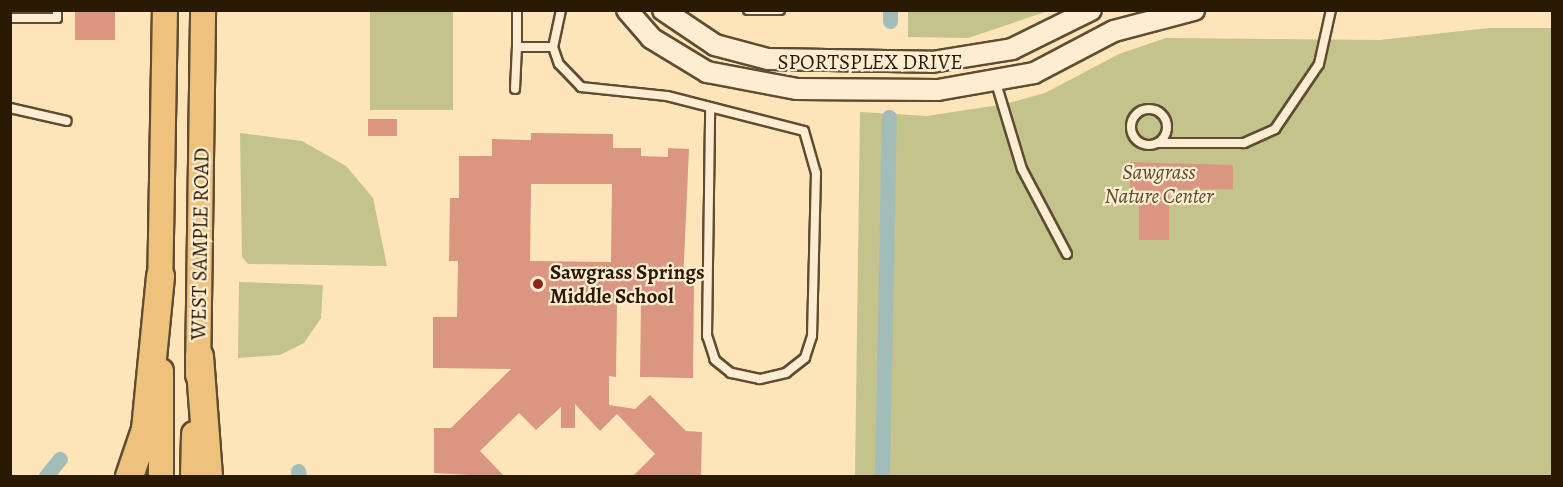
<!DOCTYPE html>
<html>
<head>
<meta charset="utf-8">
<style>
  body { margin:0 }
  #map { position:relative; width:1563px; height:487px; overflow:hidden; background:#fde4b9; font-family:Alegreya,serif }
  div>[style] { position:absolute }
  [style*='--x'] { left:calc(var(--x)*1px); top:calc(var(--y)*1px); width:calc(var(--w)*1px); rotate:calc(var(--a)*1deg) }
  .green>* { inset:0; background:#c4c38c; transform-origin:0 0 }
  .canal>* { height:15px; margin:-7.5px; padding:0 7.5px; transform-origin:7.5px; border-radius:7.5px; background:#a2bcb8 }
  .building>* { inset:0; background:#db9682; transform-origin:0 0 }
  .roads { filter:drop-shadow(2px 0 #604c30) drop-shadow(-2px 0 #604c30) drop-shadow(0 2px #604c30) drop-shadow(0 -2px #604c30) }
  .service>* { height:8px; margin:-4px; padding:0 4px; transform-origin:4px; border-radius:4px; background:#feedd2 }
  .service>.ring { margin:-4px; padding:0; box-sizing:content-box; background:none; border:8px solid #feedd2; border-radius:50% }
  .tertiary>* { height:20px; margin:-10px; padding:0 10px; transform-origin:10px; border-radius:10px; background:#feedd2 }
  .primary>* { height:24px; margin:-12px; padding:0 12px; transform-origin:12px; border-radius:12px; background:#eec27c }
  .motorway>* { height:27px; margin:-13.5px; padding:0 13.5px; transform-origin:13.5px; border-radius:13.5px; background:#eec27c }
  .dots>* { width:16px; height:16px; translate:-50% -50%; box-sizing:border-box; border:3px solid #feedd2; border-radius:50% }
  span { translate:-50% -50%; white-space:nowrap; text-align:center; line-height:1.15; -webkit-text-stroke:4.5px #feedd2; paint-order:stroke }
  .street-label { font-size:21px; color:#2b1a03 }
  .park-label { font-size:21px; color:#594d2c; font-style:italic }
  .poi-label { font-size:21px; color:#2b1a03; font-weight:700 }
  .left { translate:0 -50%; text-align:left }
  .frame { position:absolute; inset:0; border:12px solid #2b1a03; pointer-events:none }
</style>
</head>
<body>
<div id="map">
  <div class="green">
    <div style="left:370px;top:11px;width:83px;height:99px"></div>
    <div style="clip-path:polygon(908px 11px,908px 10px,1048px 11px,968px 38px,908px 37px)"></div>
    <div style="clip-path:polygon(1489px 28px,1552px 28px,1552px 476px,855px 476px,860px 112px,927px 116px,1005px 104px,1045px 93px,1119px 54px,1166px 38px,1380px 40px)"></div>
    <div style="clip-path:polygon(240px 133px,302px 141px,346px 166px,373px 198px,387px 266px,248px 264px,242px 257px)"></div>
    <div style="clip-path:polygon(239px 282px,323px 285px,321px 318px,304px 343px,280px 355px,238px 358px)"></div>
  </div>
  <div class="canal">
    <div style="--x:890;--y:21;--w:11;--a:-90"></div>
    <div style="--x:298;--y:471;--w:5;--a:79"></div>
    <div style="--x:46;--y:476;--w:22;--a:-51"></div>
    <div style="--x:882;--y:476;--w:359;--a:-88.9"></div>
  </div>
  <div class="building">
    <div style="left:75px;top:10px;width:40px;height:30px"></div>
    <div style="left:368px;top:119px;width:29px;height:17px"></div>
    <div style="clip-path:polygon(evenodd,531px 133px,613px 134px,613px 148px,641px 148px,641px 156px,668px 157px,668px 148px,689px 149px,683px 282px,694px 282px,693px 378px,640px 377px,641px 303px,617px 302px,616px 377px,609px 376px,609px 405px,635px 409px,650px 395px,686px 431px,702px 432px,701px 477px,632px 477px,655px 454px,617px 414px,600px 431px,575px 404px,575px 428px,561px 428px,561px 407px,536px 430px,519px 413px,480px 451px,505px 477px,434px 473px,434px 428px,451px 428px,511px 369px,433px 368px,433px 317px,457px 317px,458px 261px,449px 261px,450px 198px,459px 198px,459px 156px,492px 156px,492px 139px,531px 140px,531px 133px,531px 184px,612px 184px,611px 262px,530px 261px,531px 184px)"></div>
    <div style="clip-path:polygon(1130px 162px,1233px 165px,1233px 189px,1169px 190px,1169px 240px,1139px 240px,1139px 190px,1130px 190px)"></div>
  </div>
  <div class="roads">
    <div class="service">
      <div style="--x:517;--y:10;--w:37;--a:90"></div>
      <div style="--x:517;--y:47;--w:36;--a:0"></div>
      <div style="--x:561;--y:10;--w:38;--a:102"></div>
      <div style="--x:553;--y:47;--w:18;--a:71"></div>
      <div style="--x:559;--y:64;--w:32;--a:46"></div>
      <div style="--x:581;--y:87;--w:86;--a:6"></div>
      <div style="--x:667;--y:96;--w:141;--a:14.3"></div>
      <div style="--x:804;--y:131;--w:44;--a:74.1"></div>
      <div style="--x:816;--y:173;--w:163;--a:91.4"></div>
      <div style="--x:812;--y:336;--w:23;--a:108"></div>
      <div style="--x:805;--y:358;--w:24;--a:142"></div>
      <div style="--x:786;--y:373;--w:27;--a:167"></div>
      <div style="--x:760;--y:379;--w:30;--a:-168"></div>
      <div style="--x:731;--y:373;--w:21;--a:-141"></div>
      <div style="--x:715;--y:360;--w:25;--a:-108"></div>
      <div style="--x:707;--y:336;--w:225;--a:-89.2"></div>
      <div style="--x:748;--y:10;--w:32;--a:0"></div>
      <div style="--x:10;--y:18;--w:47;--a:0"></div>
      <div style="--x:57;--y:18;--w:8;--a:-90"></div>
      <div style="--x:996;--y:83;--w:90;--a:73.2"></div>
      <div style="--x:1022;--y:169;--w:96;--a:62.1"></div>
      <div style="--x:515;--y:89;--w:42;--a:-87.3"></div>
      <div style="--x:10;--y:108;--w:58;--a:12.8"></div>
      <div class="ring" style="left:1131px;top:109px;width:28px;height:28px"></div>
      <div style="--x:1159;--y:143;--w:85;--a:0"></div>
      <div style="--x:1244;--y:143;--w:34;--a:-24"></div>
      <div style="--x:1275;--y:129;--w:78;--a:-55.9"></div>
      <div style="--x:1319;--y:64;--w:55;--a:-77.5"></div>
    </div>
    <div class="tertiary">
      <div style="--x:627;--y:10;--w:37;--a:49"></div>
      <div style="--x:651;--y:38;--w:66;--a:31.3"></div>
      <div style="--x:707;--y:72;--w:92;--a:10.7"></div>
      <div style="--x:797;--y:89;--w:141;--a:0.4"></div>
      <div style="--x:938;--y:90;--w:97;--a:-10"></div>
      <div style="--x:1034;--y:73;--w:90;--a:-27.7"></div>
      <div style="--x:1114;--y:31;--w:83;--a:-14.7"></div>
      <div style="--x:663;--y:10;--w:63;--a:33.9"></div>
      <div style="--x:715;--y:45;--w:55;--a:14.8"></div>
      <div style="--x:768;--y:59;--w:164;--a:1"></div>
      <div style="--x:932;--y:62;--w:81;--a:-9.2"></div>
      <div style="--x:1012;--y:49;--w:88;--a:-26.3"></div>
    </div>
    <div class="primary">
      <div style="--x:160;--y:294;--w:284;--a:-89"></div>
      <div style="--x:198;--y:375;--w:365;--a:-89.2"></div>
      <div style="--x:161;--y:476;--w:105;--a:-90"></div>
      <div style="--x:193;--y:476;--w:42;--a:-88.6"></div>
    </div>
    <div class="motorway">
      <div style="--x:199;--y:356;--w:120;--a:85.7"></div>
      <div style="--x:129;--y:476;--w:50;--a:-71.2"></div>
      <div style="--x:145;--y:429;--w:154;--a:-84.4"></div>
    </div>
  </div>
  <div class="dots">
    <div style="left:538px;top:284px;background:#8f2418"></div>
  </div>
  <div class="street-label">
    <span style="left:870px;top:62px">SPORTSPLEX DRIVE</span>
    <span style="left:200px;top:244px;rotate:-89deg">WEST SAMPLE ROAD</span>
  </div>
  <div class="park-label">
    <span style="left:1159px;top:184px">Sawgrass<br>Nature Center</span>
  </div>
  <div class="poi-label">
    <span class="left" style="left:550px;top:284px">Sawgrass Springs<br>Middle School</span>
  </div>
  <div class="frame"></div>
</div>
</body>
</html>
